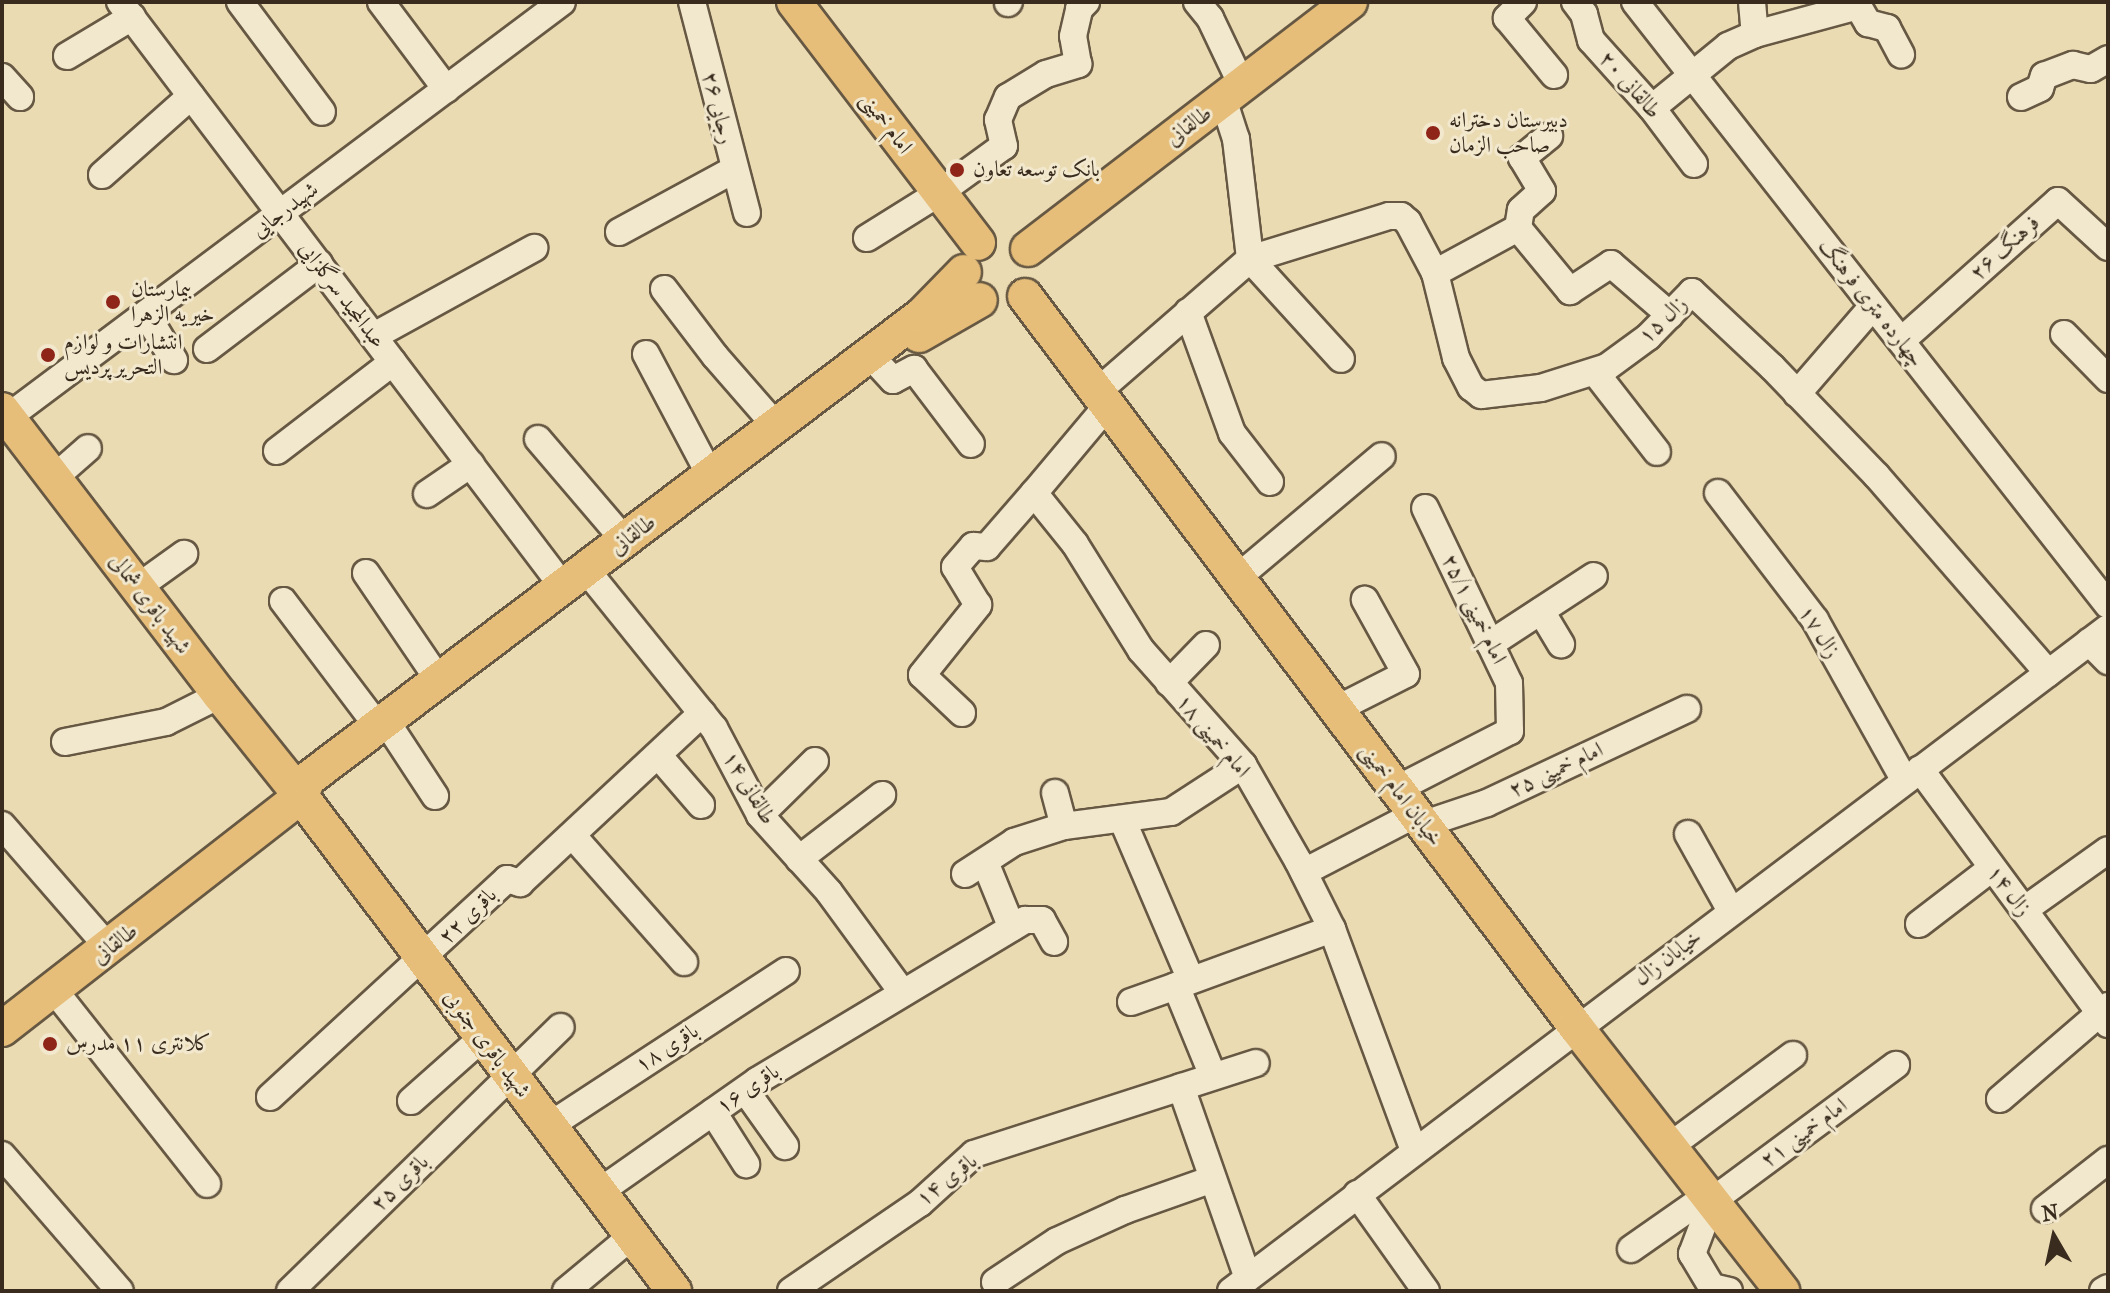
<!DOCTYPE html>
<html>
<head>
<meta charset="utf-8">
<style>
  body { margin:0 }
  #map { position:relative; width:2110px; height:1293px; overflow:hidden; background:#ebdbb3; font-family:"IM FELL French Canon",Amiri,serif }
  div>[style] { position:absolute }
  [style*='--x'] { left:calc(var(--x)*1px); top:calc(var(--y)*1px); width:calc(var(--w)*1px); rotate:calc(var(--a)*1deg) }
  .roads { filter:drop-shadow(2px 0 #665843) drop-shadow(-2px 0 #665843) drop-shadow(0 2px #665843) drop-shadow(0 -2px #665843) }
  .minor>* { height:26px; margin:-13px; padding:0 13px; transform-origin:13px; border-radius:13px; background:#f2e8ce }
  .major>* { height:34px; margin:-17px; padding:0 17px; transform-origin:17px; border-radius:17px; background:#e6be7a }
  .dots>* { width:22px; height:22px; translate:-50% -50%; box-sizing:border-box; border:4px solid #f2e8ce; border-radius:50% }
  span { translate:-50% -50%; white-space:nowrap; text-align:center; line-height:1.15; -webkit-text-stroke:6px #f2e8ce; paint-order:stroke }
  .street-label { font-size:22px; color:#392c1e }
  .poi-label { font-size:22px; color:#392c1e }
  .left { translate:0 -50%; text-align:left }
  .frame { position:absolute; inset:0; border:4px solid #392c1e; pointer-events:none }
  .north { position:absolute; left:2014px; top:1197px; width:80px; height:80px; -webkit-text-stroke:6px #f2e8ce; paint-order:stroke; rotate:351deg; font-size:22px; font-weight:700; line-height:32px; text-align:center; color:#392c1e }
  .north::after { content:''; display:block; margin:auto; width:28px; height:36px; background:#392c1e; clip-path:polygon(50% 0,100% 100%,50% 72%,0 100%) }
</style>
</head>
<body>
<div id="map">
  <div class="roads">
    <div class="minor">
      <div style="--x:120;--y:2;--w:735;--a:52.85"></div>
      <div style="--x:240;--y:2;--w:137;--a:53.3"></div>
      <div style="--x:381;--y:2;--w:109;--a:53.2"></div>
      <div style="--x:692;--y:2;--w:218;--a:75.4"></div>
      <div style="--x:1197;--y:2;--w:21;--a:51"></div>
      <div style="--x:1210;--y:18;--w:74;--a:64.5"></div>
      <div style="--x:1523;--y:2;--w:23;--a:135"></div>
      <div style="--x:1507;--y:18;--w:74;--a:50.5"></div>
      <div style="--x:1575;--y:2;--w:15;--a:53"></div>
      <div style="--x:1584;--y:14;--w:27;--a:75"></div>
      <div style="--x:1591;--y:40;--w:91;--a:48.1"></div>
      <div style="--x:1652;--y:108;--w:70;--a:53.1"></div>
      <div style="--x:1635;--y:2;--w:766;--a:51.89"></div>
      <div style="--x:1752;--y:2;--w:32;--a:85"></div>
      <div style="--x:1008;--y:3;--w:1;--a:-45"></div>
      <div style="--x:1858;--y:6;--w:20;--a:60"></div>
      <div style="--x:1868;--y:23;--w:20;--a:15"></div>
      <div style="--x:1887;--y:28;--w:30;--a:62"></div>
      <div style="--x:67;--y:56;--w:76;--a:-31"></div>
      <div style="--x:2;--y:77;--w:27;--a:48"></div>
      <div style="--x:2021;--y:97;--w:21;--a:-25"></div>
      <div style="--x:2040;--y:88;--w:13;--a:-72"></div>
      <div style="--x:2044;--y:76;--w:31;--a:-21"></div>
      <div style="--x:2073;--y:65;--w:18;--a:13"></div>
      <div style="--x:2091;--y:69;--w:20;--a:-30"></div>
      <div style="--x:1223;--y:99;--w:42;--a:72"></div>
      <div style="--x:1236;--y:139;--w:121;--a:83.3"></div>
      <div style="--x:1652;--y:108;--w:98;--a:-39.2"></div>
      <div style="--x:1728;--y:46;--w:30;--a:-24"></div>
      <div style="--x:1755;--y:34;--w:107;--a:-15.2"></div>
      <div style="--x:1858;--y:6;--w:4;--a:-117"></div>
      <div style="--x:102;--y:175;--w:119;--a:-41.6"></div>
      <div style="--x:1518;--y:228;--w:18;--a:-81"></div>
      <div style="--x:1521;--y:210;--w:28;--a:-42"></div>
      <div style="--x:1542;--y:191;--w:39;--a:-121"></div>
      <div style="--x:1522;--y:158;--w:35;--a:-39"></div>
      <div style="--x:619;--y:232;--w:130;--a:-28.5"></div>
      <div style="--x:867;--y:238;--w:85;--a:-32"></div>
      <div style="--x:939;--y:193;--w:80;--a:-35.9"></div>
      <div style="--x:1004;--y:146;--w:27;--a:-103"></div>
      <div style="--x:998;--y:120;--w:25;--a:-67"></div>
      <div style="--x:1008;--y:97;--w:44;--a:-31.2"></div>
      <div style="--x:1046;--y:74;--w:34;--a:-17"></div>
      <div style="--x:1078;--y:64;--w:28;--a:-100"></div>
      <div style="--x:1073;--y:36;--w:28;--a:-77"></div>
      <div style="--x:1079;--y:9;--w:10;--a:-45"></div>
      <div style="--x:1250;--y:259;--w:135;--a:47.7"></div>
      <div style="--x:1435;--y:273;--w:94;--a:-28.5"></div>
      <div style="--x:1518;--y:228;--w:82;--a:50.5"></div>
      <div style="--x:1570;--y:291;--w:49;--a:-33.4"></div>
      <div style="--x:1611;--y:264;--w:78;--a:40.8"></div>
      <div style="--x:664;--y:289;--w:84;--a:52.7"></div>
      <div style="--x:715;--y:356;--w:93;--a:48.9"></div>
      <div style="--x:1188;--y:312;--w:129;--a:70"></div>
      <div style="--x:1232;--y:433;--w:62;--a:52.2"></div>
      <div style="--x:146;--y:314;--w:54;--a:58.7"></div>
      <div style="--x:2064;--y:334;--w:63;--a:45.6"></div>
      <div style="--x:374;--y:336;--w:183;--a:-28.8"></div>
      <div style="--x:1901;--y:341;--w:210;--a:-41.7"></div>
      <div style="--x:2058;--y:201;--w:68;--a:42.6"></div>
      <div style="--x:207;--y:349;--w:141;--a:-37.2"></div>
      <div style="--x:646;--y:354;--w:137;--a:62.1"></div>
      <div style="--x:878;--y:364;--w:22;--a:47"></div>
      <div style="--x:893;--y:380;--w:24;--a:-28"></div>
      <div style="--x:914;--y:369;--w:94;--a:52.8"></div>
      <div style="--x:1595;--y:372;--w:101;--a:52.2"></div>
      <div style="--x:1097;--y:392;--w:203;--a:-41"></div>
      <div style="--x:1250;--y:259;--w:145;--a:-17.2"></div>
      <div style="--x:1389;--y:216;--w:12;--a:0"></div>
      <div style="--x:1401;--y:216;--w:9;--a:41"></div>
      <div style="--x:1408;--y:222;--w:58;--a:62.1"></div>
      <div style="--x:1435;--y:273;--w:88;--a:76.1"></div>
      <div style="--x:1456;--y:358;--w:33;--a:63"></div>
      <div style="--x:1471;--y:387;--w:13;--a:39"></div>
      <div style="--x:1481;--y:395;--w:60;--a:-6.7"></div>
      <div style="--x:1541;--y:388;--w:69;--a:-17.7"></div>
      <div style="--x:1607;--y:367;--w:51;--a:-36.2"></div>
      <div style="--x:1648;--y:337;--w:63;--a:-45.6"></div>
      <div style="--x:1692;--y:292;--w:110;--a:43.2"></div>
      <div style="--x:1772;--y:367;--w:151;--a:46.1"></div>
      <div style="--x:1877;--y:476;--w:261;--a:49"></div>
      <div style="--x:1797;--y:394;--w:116;--a:-49.2"></div>
      <div style="--x:1107;--y:406;--w:114;--a:130"></div>
      <div style="--x:1034;--y:493;--w:65;--a:51.2"></div>
      <div style="--x:1075;--y:544;--w:125;--a:58.1"></div>
      <div style="--x:1141;--y:650;--w:154;--a:48.4"></div>
      <div style="--x:1243;--y:765;--w:111;--a:60.2"></div>
      <div style="--x:1298;--y:861;--w:76;--a:63.4"></div>
      <div style="--x:1332;--y:929;--w:237;--a:69.7"></div>
      <div style="--x:8;--y:417;--w:692;--a:-36.84"></div>
      <div style="--x:538;--y:439;--w:134;--a:49.5"></div>
      <div style="--x:277;--y:451;--w:146;--a:-37.5"></div>
      <div style="--x:54;--y:478;--w:45;--a:-41.4"></div>
      <div style="--x:1718;--y:493;--w:160;--a:52.6"></div>
      <div style="--x:1815;--y:620;--w:184;--a:60.8"></div>
      <div style="--x:427;--y:494;--w:53;--a:-34.3"></div>
      <div style="--x:366;--y:573;--w:132;--a:55.8"></div>
      <div style="--x:1237;--y:578;--w:189;--a:-40.1"></div>
      <div style="--x:596;--y:582;--w:188;--a:51.1"></div>
      <div style="--x:714;--y:728;--w:98;--a:62.1"></div>
      <div style="--x:760;--y:815;--w:103;--a:48.1"></div>
      <div style="--x:829;--y:892;--w:125;--a:53.8"></div>
      <div style="--x:138;--y:587;--w:57;--a:-35.7"></div>
      <div style="--x:283;--y:601;--w:159;--a:52.9"></div>
      <div style="--x:1541;--y:611;--w:39;--a:59"></div>
      <div style="--x:2089;--y:642;--w:27;--a:45"></div>
      <div style="--x:1490;--y:644;--w:124;--a:-33.2"></div>
      <div style="--x:1169;--y:683;--w:53;--a:-45.8"></div>
      <div style="--x:1337;--y:709;--w:77;--a:-26.9"></div>
      <div style="--x:1406;--y:674;--w:85;--a:-119"></div>
      <div style="--x:962;--y:713;--w:55;--a:-136.5"></div>
      <div style="--x:922;--y:675;--w:90;--a:-51.3"></div>
      <div style="--x:978;--y:605;--w:44;--a:-121.2"></div>
      <div style="--x:955;--y:567;--w:28;--a:-49"></div>
      <div style="--x:973;--y:546;--w:14;--a:4"></div>
      <div style="--x:987;--y:547;--w:72;--a:-49"></div>
      <div style="--x:395;--y:735;--w:73;--a:56.7"></div>
      <div style="--x:65;--y:742;--w:103;--a:-11.2"></div>
      <div style="--x:166;--y:722;--w:60;--a:-26.6"></div>
      <div style="--x:658;--y:755;--w:66;--a:49.3"></div>
      <div style="--x:1920;--y:769;--w:317;--a:53.6"></div>
      <div style="--x:1397;--y:789;--w:127;--a:-27.2"></div>
      <div style="--x:1510;--y:731;--w:48;--a:-91.2"></div>
      <div style="--x:1509;--y:683;--w:194;--a:-115.6"></div>
      <div style="--x:1055;--y:793;--w:34;--a:75"></div>
      <div style="--x:760;--y:815;--w:77;--a:-44.5"></div>
      <div style="--x:1122;--y:819;--w:175;--a:66.8"></div>
      <div style="--x:1424;--y:824;--w:66;--a:-18.4"></div>
      <div style="--x:1487;--y:803;--w:221;--a:-25.2"></div>
      <div style="--x:2;--y:825;--w:163;--a:49"></div>
      <div style="--x:1688;--y:834;--w:88;--a:60.8"></div>
      <div style="--x:573;--y:836;--w:168;--a:48.6"></div>
      <div style="--x:799;--y:859;--w:105;--a:-37.6"></div>
      <div style="--x:985;--y:862;--w:71;--a:67.8"></div>
      <div style="--x:1304;--y:872;--w:126;--a:-27.4"></div>
      <div style="--x:965;--y:874;--w:59;--a:-33.1"></div>
      <div style="--x:1014;--y:842;--w:52;--a:-17.7"></div>
      <div style="--x:1064;--y:826;--w:108;--a:-7.5"></div>
      <div style="--x:1171;--y:812;--w:86;--a:-33.1"></div>
      <div style="--x:2024;--y:910;--w:103;--a:-35.5"></div>
      <div style="--x:1919;--y:924;--w:92;--a:-37.5"></div>
      <div style="--x:54;--y:990;--w:247;--a:51.7"></div>
      <div style="--x:1131;--y:1002;--w:48;--a:-19.6"></div>
      <div style="--x:1213;--y:1076;--w:97;--a:-112.3"></div>
      <div style="--x:1176;--y:986;--w:166;--a:-20.1"></div>
      <div style="--x:1181;--y:1087;--w:202;--a:70.7"></div>
      <div style="--x:745;--y:1090;--w:69;--a:54.5"></div>
      <div style="--x:270;--y:1097;--w:322;--a:-42.6"></div>
      <div style="--x:507;--y:879;--w:14;--a:17"></div>
      <div style="--x:520;--y:883;--w:249;--a:-43"></div>
      <div style="--x:2000;--y:1099;--w:143;--a:-40.7"></div>
      <div style="--x:411;--y:1101;--w:95;--a:-41.6"></div>
      <div style="--x:713;--y:1112;--w:62;--a:57.6"></div>
      <div style="--x:549;--y:1126;--w:283;--a:-33.2"></div>
      <div style="--x:1670;--y:1146;--w:153;--a:-36.5"></div>
      <div style="--x:2;--y:1155;--w:180;--a:49.1"></div>
      <div style="--x:599;--y:1192;--w:193;--a:-35.1"></div>
      <div style="--x:757;--y:1081;--w:313;--a:-31"></div>
      <div style="--x:1025;--y:920;--w:17;--a:0"></div>
      <div style="--x:1042;--y:920;--w:25;--a:61"></div>
      <div style="--x:1357;--y:1194;--w:119;--a:54.6"></div>
      <div style="--x:2045;--y:1209;--w:80;--a:-37.9"></div>
      <div style="--x:1631;--y:1249;--w:94;--a:-35"></div>
      <div style="--x:995;--y:1282;--w:74;--a:-33.5"></div>
      <div style="--x:1057;--y:1241;--w:75;--a:-24.5"></div>
      <div style="--x:1125;--y:1210;--w:93;--a:-19.4"></div>
      <div style="--x:290;--y:1291;--w:378;--a:-44.3"></div>
      <div style="--x:566;--y:1291;--w:86;--a:-39.8"></div>
      <div style="--x:791;--y:1291;--w:156;--a:-34.3"></div>
      <div style="--x:920;--y:1203;--w:73;--a:-42.2"></div>
      <div style="--x:974;--y:1154;--w:296;--a:-17.9"></div>
      <div style="--x:1231;--y:1291;--w:1099;--a:-37.09"></div>
      <div style="--x:1729;--y:1291;--w:17;--a:-167"></div>
      <div style="--x:1712;--y:1287;--w:39;--a:-121"></div>
      <div style="--x:1692;--y:1254;--w:57;--a:-69.3"></div>
      <div style="--x:1712;--y:1201;--w:229;--a:-36.5"></div>
      <div style="--x:2103;--y:1291;--w:6;--a:-31"></div>
    </div>
    <div class="major">
      <div style="--x:794;--y:2;--w:303;--a:52.6"></div>
      <div style="--x:1028;--y:249;--w:406;--a:-37.5"></div>
      <div style="--x:1025;--y:296;--w:915;--a:52.99"></div>
      <div style="--x:1576;--y:1027;--w:335;--a:52"></div>
      <div style="--x:919;--y:335;--w:70;--a:-29.8"></div>
      <div style="--x:2;--y:410;--w:359;--a:52.6"></div>
      <div style="--x:220;--y:695;--w:129;--a:51.3"></div>
      <div style="--x:301;--y:796;--w:620;--a:53"></div>
      <div style="--x:2;--y:1029;--w:379;--a:-37.9"></div>
      <div style="--x:301;--y:796;--w:18;--a:-68"></div>
      <div style="--x:308;--y:779;--w:770;--a:-37.08"></div>
      <div style="--x:922;--y:315;--w:60;--a:-45.7"></div>
    </div>
  </div>
  <div class="dots">
    <div style="left:1433px;top:133px;background:#8f2418"></div>
    <div style="left:957px;top:170px;background:#8f2418"></div>
    <div style="left:113px;top:302px;background:#8f2418"></div>
    <div style="left:48px;top:355px;background:#8f2418"></div>
    <div style="left:50px;top:1044px;background:#8f2418"></div>
  </div>
  <div class="street-label">
    <span style="left:1630px;top:85px;rotate:49deg">طالقانی ۲۰</span>
    <span style="left:718px;top:108px;rotate:76deg">رجایی ۲۶</span>
    <span style="left:886px;top:123px;rotate:53deg">امام خمینی</span>
    <span style="left:1189px;top:126px;rotate:-37deg">طالقانی</span>
    <span style="left:285px;top:210px;rotate:-37deg">شهیدرجایی</span>
    <span style="left:2005px;top:248px;rotate:-42deg">فرهنگ ۲۶</span>
    <span style="left:342px;top:295px;rotate:53deg">عبدالمجید سرگلزایی</span>
    <span style="left:1871px;top:303px;rotate:52deg">چهارده متری فرهنگ</span>
    <span style="left:1663px;top:320px;rotate:-43deg">زال ۱۵</span>
    <span style="left:633px;top:535px;rotate:-37deg">طالقانی</span>
    <span style="left:150px;top:604px;rotate:53deg">شهید باقری شمالی</span>
    <span style="left:1474px;top:609px;rotate:64deg">امام خمینی ۲۵/۱</span>
    <span style="left:1819px;top:632px;rotate:58deg">زال ۱۷</span>
    <span style="left:1213px;top:736px;rotate:50deg">امام خمینی ۱۸</span>
    <span style="left:1556px;top:770px;rotate:-25deg">امام خمینی ۲۵</span>
    <span style="left:749px;top:788px;rotate:59deg">طالقانی ۱۴</span>
    <span style="left:1401px;top:795px;rotate:53deg">خیابان امام خمینی</span>
    <span style="left:2009px;top:891px;rotate:53deg">زال ۱۴</span>
    <span style="left:468px;top:916px;rotate:-44deg">باقری ۲۲</span>
    <span style="left:115px;top:944px;rotate:-38deg">طالقانی</span>
    <span style="left:1668px;top:958px;rotate:-37deg">خیابان زال</span>
    <span style="left:487px;top:1044px;rotate:53deg">شهید باقری جنوبی</span>
    <span style="left:667px;top:1048px;rotate:-33deg">باقری ۱۸</span>
    <span style="left:748px;top:1089px;rotate:-34deg">باقری ۱۶</span>
    <span style="left:1804px;top:1133px;rotate:-36deg">امام خمینی ۲۱</span>
    <span style="left:947px;top:1180px;rotate:-38deg">باقری ۱۴</span>
    <span style="left:400px;top:1183px;rotate:-44deg">باقری ۲۵</span>
  </div>
  <div class="poi-label">
    <span class="left" style="left:1449px;top:133px">دبیرستان دخترانه<br>صاحب الزمان</span>
    <span class="left" style="left:973px;top:170px">بانک توسعه تعاون</span>
    <span class="left" style="left:131px;top:302px">بیمارستان<br>خیریه الزهرا</span>
    <span class="left" style="left:64px;top:355px">انتشارات و لوازم<br>التحریر پردیس</span>
    <span class="left" style="left:66px;top:1044px">کلانتری ۱۱ مدرس</span>
  </div>
  <div class="frame"></div>
  <div class="north">N</div>
</div>
</body>
</html>
